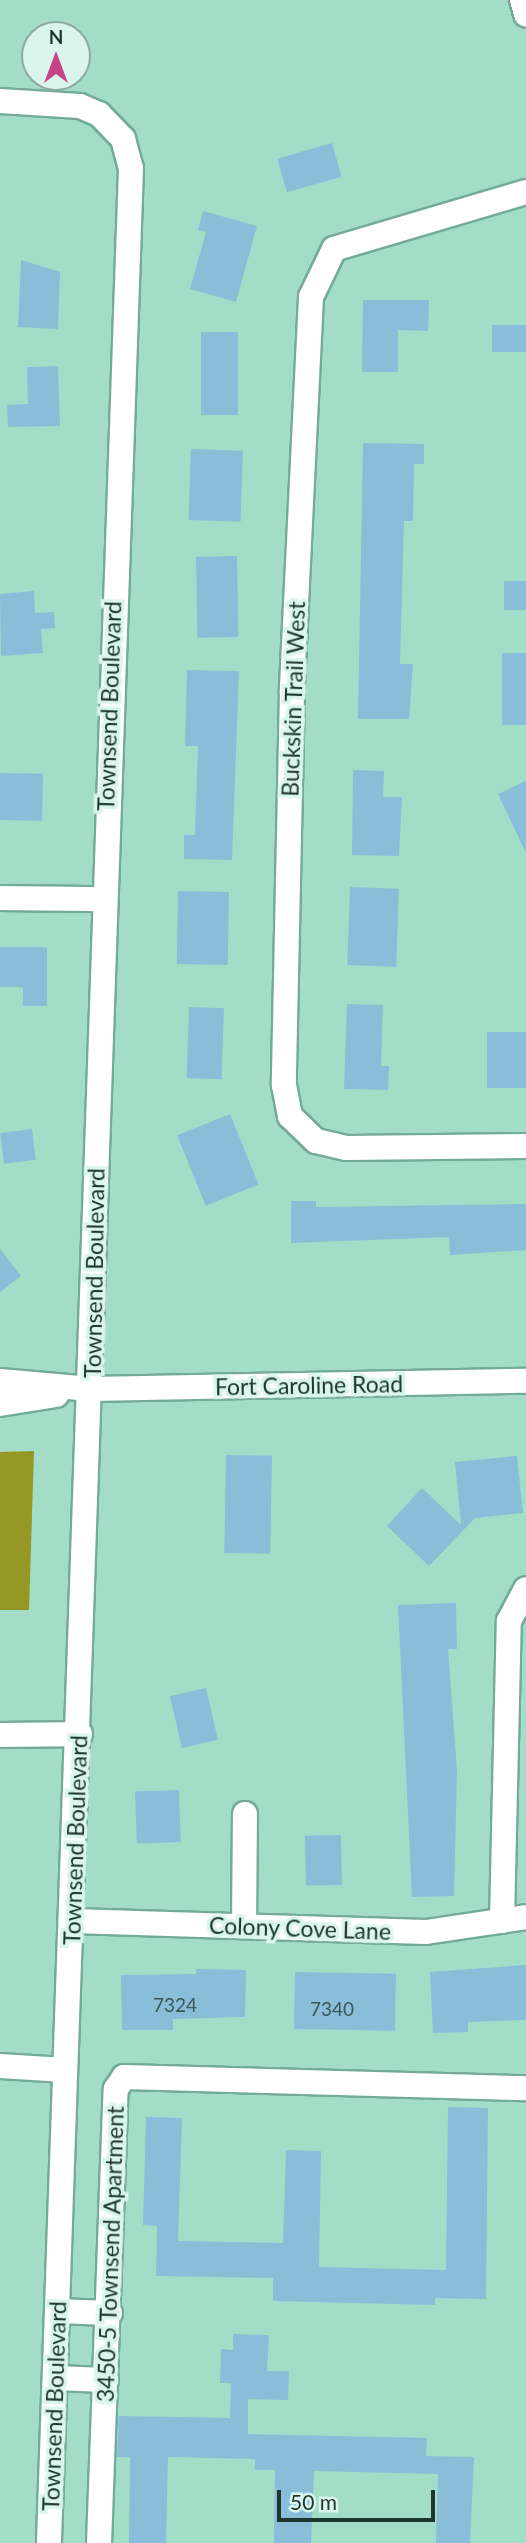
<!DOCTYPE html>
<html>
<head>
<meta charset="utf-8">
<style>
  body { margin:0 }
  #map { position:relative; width:526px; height:2543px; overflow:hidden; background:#a3ddc8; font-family:Lato,sans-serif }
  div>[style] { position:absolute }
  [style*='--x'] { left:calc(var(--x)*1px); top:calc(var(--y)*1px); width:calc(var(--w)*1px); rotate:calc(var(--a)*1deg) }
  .forest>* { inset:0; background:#959824 }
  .building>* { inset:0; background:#8abdd8; transform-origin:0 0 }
  .roads { filter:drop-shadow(2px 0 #73ab98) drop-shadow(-2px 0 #73ab98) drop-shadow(0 2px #73ab98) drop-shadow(0 -2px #73ab98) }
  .minor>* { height:24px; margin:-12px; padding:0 12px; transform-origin:12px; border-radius:12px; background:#fff }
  span { translate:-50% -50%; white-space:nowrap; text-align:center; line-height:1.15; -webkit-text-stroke:7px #daf6ec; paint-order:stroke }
  .number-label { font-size:19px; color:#3a5858 }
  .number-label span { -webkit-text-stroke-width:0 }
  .street-label { font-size:23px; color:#1f362e }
  .north { position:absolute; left:21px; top:21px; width:70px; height:70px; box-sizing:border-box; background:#daf6ec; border:2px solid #8fa9a0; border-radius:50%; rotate:0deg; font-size:19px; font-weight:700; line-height:28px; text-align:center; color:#1f362e }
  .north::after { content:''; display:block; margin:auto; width:24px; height:32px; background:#c64389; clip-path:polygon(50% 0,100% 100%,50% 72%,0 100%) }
  .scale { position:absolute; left:277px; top:2490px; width:158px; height:32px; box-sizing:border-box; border:4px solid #1f362e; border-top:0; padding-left:9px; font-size:21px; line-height:24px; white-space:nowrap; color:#1f362e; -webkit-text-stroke:5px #daf6ec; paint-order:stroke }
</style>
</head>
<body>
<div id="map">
  <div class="forest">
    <div style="clip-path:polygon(34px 1451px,29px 1610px,0 1610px,0 1452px)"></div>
  </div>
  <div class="building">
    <div style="left:332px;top:143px;width:35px;height:57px;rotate:74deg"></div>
    <div style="clip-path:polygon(203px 211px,257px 226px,236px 302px,190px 289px,206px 232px,198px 230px)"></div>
    <div style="clip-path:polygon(21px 260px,60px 272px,58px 329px,18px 327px)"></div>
    <div style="clip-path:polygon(363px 300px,429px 300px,428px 331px,398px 330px,398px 372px,362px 372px)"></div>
    <div style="left:526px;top:325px;width:27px;height:34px;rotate:90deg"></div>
    <div style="left:201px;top:332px;width:37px;height:83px"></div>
    <div style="clip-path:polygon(58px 366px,60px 426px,8px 427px,7px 405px,28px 404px,27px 367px)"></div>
    <div style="clip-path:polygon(363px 443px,424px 444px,424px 464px,414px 464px,413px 521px,404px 521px,400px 664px,413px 664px,409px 719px,358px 719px)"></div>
    <div style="left:191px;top:449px;width:52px;height:71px;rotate:2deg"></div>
    <div style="left:237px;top:556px;width:81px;height:41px;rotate:89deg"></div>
    <div style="left:504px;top:581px;width:22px;height:29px"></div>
    <div style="clip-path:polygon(34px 591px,35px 613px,54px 612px,55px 628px,41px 629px,43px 653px,1px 656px,0 594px)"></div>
    <div style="left:502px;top:653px;width:24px;height:72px"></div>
    <div style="clip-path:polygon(187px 670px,239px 671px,232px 860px,184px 859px,184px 835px,195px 835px,198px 746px,185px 746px)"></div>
    <div style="clip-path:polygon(353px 770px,384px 771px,383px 797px,402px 797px,399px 856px,352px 855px)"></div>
    <div style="left:0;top:773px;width:43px;height:47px;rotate:1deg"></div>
    <div style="clip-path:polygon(526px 781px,526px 853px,498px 794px)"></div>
    <div style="left:350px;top:887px;width:49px;height:78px;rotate:2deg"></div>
    <div style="left:178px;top:891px;width:51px;height:73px;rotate:1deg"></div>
    <div style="clip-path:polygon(0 947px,47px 947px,47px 1006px,23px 1006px,23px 987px,0 987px)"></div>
    <div style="clip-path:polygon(347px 1004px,383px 1005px,381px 1066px,389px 1066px,388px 1090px,344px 1089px)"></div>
    <div style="left:189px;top:1007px;width:35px;height:71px;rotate:2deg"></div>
    <div style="left:487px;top:1032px;width:39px;height:56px"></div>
    <div style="left:230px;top:1114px;width:76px;height:57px;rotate:68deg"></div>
    <div style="left:32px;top:1129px;width:31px;height:32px;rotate:83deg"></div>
    <div style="clip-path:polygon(291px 1201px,316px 1201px,316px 1207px,526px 1204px,526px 1250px,450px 1255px,449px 1237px,291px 1243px)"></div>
    <div style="clip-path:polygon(0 1249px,21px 1276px,0 1292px)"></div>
    <div style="left:226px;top:1455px;width:46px;height:98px;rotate:1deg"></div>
    <div style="clip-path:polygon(517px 1456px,523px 1513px,475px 1518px,429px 1566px,387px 1526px,422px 1488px,461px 1525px,455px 1462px)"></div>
    <div style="clip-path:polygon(456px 1603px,457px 1649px,448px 1649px,457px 1770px,454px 1896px,412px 1897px,398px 1605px)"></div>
    <div style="left:206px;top:1688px;width:53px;height:37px;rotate:77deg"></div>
    <div style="left:179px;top:1790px;width:52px;height:44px;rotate:88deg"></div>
    <div style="left:341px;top:1835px;width:50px;height:36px;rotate:89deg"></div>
    <div style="clip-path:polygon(526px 1965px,526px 2020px,468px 2022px,468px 2032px,433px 2033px,430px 1972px)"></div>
    <div style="clip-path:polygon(196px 1969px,246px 1970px,245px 2017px,173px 2019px,173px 2030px,122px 2030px,121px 1975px,196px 1974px)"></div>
    <div style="left:295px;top:1972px;width:101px;height:57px;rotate:1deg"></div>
    <div style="clip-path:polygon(448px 2107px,488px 2108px,486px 2299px,435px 2298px,435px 2305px,273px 2301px,273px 2278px,156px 2276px,157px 2226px,143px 2225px,146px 2117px,182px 2118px,178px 2241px,283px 2243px,286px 2150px,321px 2151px,319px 2267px,446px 2270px)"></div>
    <div style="clip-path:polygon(233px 2334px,269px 2335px,267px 2371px,289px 2371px,288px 2400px,248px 2399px,248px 2434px,427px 2438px,426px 2456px,474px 2457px,470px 2543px,436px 2543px,438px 2474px,314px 2471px,311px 2543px,274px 2543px,275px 2470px,255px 2470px,255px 2459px,168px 2457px,166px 2543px,129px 2543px,130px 2457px,117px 2457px,119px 2416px,230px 2418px,231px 2383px,220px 2383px,221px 2349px,233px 2350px)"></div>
  </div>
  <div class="roads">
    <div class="minor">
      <div style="--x:522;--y:0;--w:15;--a:74"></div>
      <div style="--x:0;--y:101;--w:80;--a:3.6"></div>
      <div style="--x:80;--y:106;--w:21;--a:23"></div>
      <div style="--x:99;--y:114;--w:35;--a:46"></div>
      <div style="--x:123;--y:139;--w:30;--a:75"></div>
      <div style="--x:131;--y:168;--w:2376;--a:91.98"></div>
      <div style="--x:526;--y:192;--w:200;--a:163.5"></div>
      <div style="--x:334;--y:249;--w:53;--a:115.6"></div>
      <div style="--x:311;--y:297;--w:394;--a:92.8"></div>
      <div style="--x:292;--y:691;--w:394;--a:91.2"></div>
      <div style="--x:284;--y:1085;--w:32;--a:79"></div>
      <div style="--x:290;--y:1116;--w:36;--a:44"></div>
      <div style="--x:316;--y:1141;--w:31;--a:13"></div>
      <div style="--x:346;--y:1148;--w:180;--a:-0.6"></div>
      <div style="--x:0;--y:898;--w:101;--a:0.6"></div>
      <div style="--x:0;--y:1381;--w:91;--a:5"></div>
      <div style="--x:91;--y:1389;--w:435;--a:-1.1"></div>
      <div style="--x:0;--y:1404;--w:57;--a:-9.1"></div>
      <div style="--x:0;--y:1735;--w:80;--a:-0.7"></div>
      <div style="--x:73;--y:1921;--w:353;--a:1.8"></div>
      <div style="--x:426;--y:1932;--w:101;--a:-8.5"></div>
      <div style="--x:502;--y:1921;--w:300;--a:-88.7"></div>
      <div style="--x:509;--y:1621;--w:36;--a:-62"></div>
      <div style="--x:244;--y:1926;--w:112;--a:-89.5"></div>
      <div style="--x:0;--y:2066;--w:65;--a:3.5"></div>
      <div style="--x:57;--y:2311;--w:53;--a:2.2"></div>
      <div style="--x:55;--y:2378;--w:51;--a:2.2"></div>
      <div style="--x:99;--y:2543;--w:454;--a:-87.9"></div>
      <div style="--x:116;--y:2089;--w:14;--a:-56"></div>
      <div style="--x:124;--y:2077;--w:402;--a:1.6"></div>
    </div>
  </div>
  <div class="number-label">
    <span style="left:175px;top:2005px">7324</span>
    <span style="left:332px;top:2009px">7340</span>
  </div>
  <div class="street-label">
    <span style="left:293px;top:699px;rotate:-88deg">Buckskin Trail West</span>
    <span style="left:109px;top:706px;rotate:-88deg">Townsend Boulevard</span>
    <span style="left:94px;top:1273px;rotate:-89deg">Townsend Boulevard</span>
    <span style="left:309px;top:1385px;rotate:-1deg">Fort Caroline Road</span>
    <span style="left:75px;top:1840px;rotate:-88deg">Townsend Boulevard</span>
    <span style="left:300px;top:1928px;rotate:2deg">Colony Cove Lane</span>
    <span style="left:110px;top:2254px;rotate:-88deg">3450-5 Townsend Apartment</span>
    <span style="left:54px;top:2406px;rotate:-88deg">Townsend Boulevard</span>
  </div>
  <div class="north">N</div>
  <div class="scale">50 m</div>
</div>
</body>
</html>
